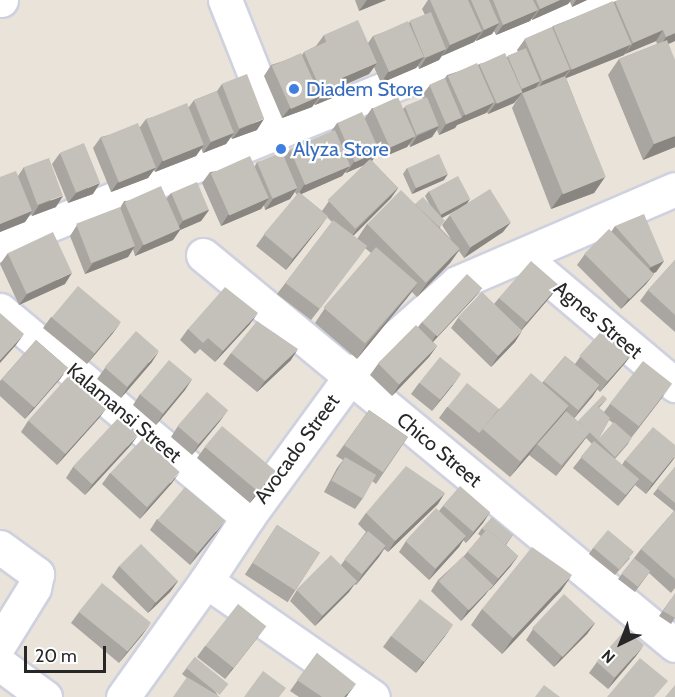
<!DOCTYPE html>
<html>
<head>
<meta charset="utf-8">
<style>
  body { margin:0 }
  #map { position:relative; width:675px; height:697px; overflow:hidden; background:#e9e3da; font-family:Cabin,sans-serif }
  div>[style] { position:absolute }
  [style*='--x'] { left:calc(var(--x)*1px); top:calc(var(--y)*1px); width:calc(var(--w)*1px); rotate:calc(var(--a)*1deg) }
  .roads { filter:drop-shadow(2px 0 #cfd1df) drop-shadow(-2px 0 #cfd1df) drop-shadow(0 2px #cfd1df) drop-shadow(0 -2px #cfd1df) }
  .minor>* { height:33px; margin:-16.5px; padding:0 16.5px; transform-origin:16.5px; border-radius:16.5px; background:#fff }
  .wall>* { inset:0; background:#a9a5a0; transform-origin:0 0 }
  .shaded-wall>* { inset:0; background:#898682 }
  .building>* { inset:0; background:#c4c0ba; transform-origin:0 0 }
  .dots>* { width:16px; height:16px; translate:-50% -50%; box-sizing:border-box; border:3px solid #fff; border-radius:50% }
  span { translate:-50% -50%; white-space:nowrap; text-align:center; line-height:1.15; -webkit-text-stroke:4.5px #fff; paint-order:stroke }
  .shop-label { font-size:20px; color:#366cbe }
  .left { translate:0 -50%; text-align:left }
  .street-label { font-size:20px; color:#272727 }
  .north { position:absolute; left:591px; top:613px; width:60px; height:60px; -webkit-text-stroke:4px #fff; paint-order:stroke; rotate:223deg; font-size:16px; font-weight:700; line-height:24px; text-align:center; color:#272727 }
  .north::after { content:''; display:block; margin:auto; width:21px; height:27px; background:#272727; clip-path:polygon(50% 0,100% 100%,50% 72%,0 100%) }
  .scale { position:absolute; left:24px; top:646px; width:82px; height:27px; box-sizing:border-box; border:3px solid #272727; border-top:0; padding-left:8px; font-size:18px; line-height:21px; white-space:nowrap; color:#272727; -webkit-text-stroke:4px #fff; paint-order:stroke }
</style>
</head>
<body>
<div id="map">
  <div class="roads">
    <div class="minor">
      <div style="--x:0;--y:0;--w:1;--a:0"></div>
      <div style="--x:225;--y:0;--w:141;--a:68.3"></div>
      <div style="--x:0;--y:245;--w:651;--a:-22.11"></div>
      <div style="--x:203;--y:255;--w:612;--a:39.57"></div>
      <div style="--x:523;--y:257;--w:199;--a:40.1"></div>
      <div style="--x:0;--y:310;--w:323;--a:39.9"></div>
      <div style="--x:0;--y:547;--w:46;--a:36.1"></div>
      <div style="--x:37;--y:574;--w:14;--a:102"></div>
      <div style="--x:34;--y:588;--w:65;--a:121.7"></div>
      <div style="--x:206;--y:581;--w:203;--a:34.8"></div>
      <div style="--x:0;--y:664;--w:56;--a:36.3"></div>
      <div style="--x:123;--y:697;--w:143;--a:-54.4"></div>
      <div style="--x:206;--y:581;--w:77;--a:-56.7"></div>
      <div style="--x:248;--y:517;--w:173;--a:-53.9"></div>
      <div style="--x:350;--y:377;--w:142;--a:-41.3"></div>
      <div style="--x:457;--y:283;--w:237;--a:-23.3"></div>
    </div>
  </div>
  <div class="wall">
    <div style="clip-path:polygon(355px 0,386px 0,359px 11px)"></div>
    <div style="clip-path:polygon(428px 0,587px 0,572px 7px,570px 2px,568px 4px,532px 20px,532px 18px,530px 21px,496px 35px,494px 31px,492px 34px,476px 41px,476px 40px,474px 42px,442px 56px,439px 60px,419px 69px,418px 66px,416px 68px,381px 83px,374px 67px,369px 74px,345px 85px,337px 96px,315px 105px,314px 104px,312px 107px,282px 118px,264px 76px,271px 65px,302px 55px,304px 52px,316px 46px,324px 35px,368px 43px,373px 36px,409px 23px,410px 21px,425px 15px,422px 9px)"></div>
    <div style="clip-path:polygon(evenodd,675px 0,675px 41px,668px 44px,675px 147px,643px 160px,608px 75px,619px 59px,657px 44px,656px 41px,625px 54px,625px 53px,624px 55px,566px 78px,605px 177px,594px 193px,551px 209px,512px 108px,518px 98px,514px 103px,488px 114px,487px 112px,486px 113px,457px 125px,455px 128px,439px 135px,437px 130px,432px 137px,410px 147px,409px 144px,407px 147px,381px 158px,378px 152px,372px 161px,398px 188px,391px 198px,353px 236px,357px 239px,367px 224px,415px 204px,430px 205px,425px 196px,429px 191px,467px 203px,503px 232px,464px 258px,459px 251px,450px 263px,417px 297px,412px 292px,357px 359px,315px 323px,325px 308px,371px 253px,365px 248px,311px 320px,277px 294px,332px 222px,327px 217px,286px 270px,256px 246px,264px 235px,297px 195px,295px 192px,290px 199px,265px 210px,264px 205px,261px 209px,221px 226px,202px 183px,210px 172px,255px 166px,257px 162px,284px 157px,290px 150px,331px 132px,337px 123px,365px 118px,372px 108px,403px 109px,405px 107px,423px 99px,422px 95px,430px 85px,445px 78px,447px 75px,478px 65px,479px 64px,507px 57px,508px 56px,518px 52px,517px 50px,525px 39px,552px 27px,553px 26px,614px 2px,615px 1px,675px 0,364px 165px,329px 201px,322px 211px,301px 194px,342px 176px,345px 172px,346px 173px,364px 165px,675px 0,458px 209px,450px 215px,442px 225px,451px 239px,440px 228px,442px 218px,458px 209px)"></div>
    <div style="clip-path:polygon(222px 84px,257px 130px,232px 139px,231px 137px,226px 144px,203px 153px,201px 148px,196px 156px,155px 172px,154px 170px,148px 178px,111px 192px,93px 148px,101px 137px,140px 127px,146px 119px,189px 107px,194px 100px,217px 91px)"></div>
    <div style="clip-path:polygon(60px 153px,93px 194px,68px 203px,52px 164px)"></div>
    <div style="clip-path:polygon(24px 167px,56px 207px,32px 216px,31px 214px,25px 222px,0 232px,0 177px,18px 176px)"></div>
    <div style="clip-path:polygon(407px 168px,444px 180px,412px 194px,403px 174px)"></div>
    <div style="clip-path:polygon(171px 193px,209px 210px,201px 221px,180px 230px,173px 240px,135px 256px,133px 249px,128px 257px,85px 274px,70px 236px,77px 225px,120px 208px,124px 201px,167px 198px)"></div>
    <div style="clip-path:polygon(615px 226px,664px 261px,656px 272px,654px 273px,646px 284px,621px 309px,577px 265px,585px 254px,611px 232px)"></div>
    <div style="clip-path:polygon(8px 253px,65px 284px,19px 305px,0 264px)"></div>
    <div style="clip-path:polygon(675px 260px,675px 332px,640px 301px,648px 290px)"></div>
    <div style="clip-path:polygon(559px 285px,551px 296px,522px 330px,515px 342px,491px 367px,451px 328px,458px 318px,494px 304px,499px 298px)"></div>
    <div style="clip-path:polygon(482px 288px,474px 298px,433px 342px,437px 346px,429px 357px,392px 396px,370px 375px,378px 364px,418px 327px,422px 322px)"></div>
    <div style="clip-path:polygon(51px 317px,113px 333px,87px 364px,43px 328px)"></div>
    <div style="clip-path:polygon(250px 324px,215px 362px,200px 349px,195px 354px,180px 340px,188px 329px)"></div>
    <div style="clip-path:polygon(36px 340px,68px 368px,60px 379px,25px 419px,0 396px,0 381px)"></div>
    <div style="clip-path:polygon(evenodd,634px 351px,626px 362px,600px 392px,597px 389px,574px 418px,578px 422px,607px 399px,599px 408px,604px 412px,610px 404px,664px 395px,631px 438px,628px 444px,615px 459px,622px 465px,625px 460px,675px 457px,646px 494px,635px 485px,618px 506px,573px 468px,592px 444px,586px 438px,556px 476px,529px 455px,510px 477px,439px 418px,447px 407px,499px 409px,542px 383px,565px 356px,575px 364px,580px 357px,634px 351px,609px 420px,613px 423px,598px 440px,609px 420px)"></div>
    <div style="clip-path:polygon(231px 353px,291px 360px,257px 392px,223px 364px)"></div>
    <div style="clip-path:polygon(152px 362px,121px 398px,97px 379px,105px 368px)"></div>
    <div style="clip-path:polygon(192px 379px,185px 390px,156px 425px,133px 405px,140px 394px)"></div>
    <div style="clip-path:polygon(419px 383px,453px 385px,432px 411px,411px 394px)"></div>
    <div style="clip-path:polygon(369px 410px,408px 437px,376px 484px,372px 481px,363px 498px,355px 509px,324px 492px,337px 468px,343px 460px,336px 456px)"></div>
    <div style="clip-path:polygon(100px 417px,57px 465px,21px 432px,28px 421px)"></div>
    <div style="clip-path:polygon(220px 421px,192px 455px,171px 437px,178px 426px)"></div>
    <div style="clip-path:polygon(131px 445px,85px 495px,66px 478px,73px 467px)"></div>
    <div style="clip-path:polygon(205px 447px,267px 482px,250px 503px,197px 458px)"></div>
    <div style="clip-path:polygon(675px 467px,675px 588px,671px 593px,649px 573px,635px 592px,618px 579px,641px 549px,674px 511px,653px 494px)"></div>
    <div style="clip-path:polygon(110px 473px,172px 483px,140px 519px,102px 484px)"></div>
    <div style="clip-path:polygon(438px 504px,388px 552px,384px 549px,356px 585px,354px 584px,349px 592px,315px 626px,290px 601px,297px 590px,341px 565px,366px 532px,358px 524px,366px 513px)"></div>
    <div style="clip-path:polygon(443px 506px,490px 512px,483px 523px,466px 543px,463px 540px,459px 547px,429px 580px,399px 552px,406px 541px,439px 511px)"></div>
    <div style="clip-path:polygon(157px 519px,217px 532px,190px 565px,150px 530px)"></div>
    <div style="left:277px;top:525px;width:51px;height:59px;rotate:33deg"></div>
    <div style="clip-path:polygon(482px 528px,513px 535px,506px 545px,518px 556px,510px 567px,490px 590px,489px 589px,485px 595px,461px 621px,431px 591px,438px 580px,464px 556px,481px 536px,478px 534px)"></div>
    <div style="clip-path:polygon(593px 548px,630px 558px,615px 575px,589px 554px)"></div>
    <div style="clip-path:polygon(119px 566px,178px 581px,170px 592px,148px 613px,112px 577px)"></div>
    <div style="clip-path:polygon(561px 591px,502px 654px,471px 625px,482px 609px)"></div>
    <div style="clip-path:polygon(671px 599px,675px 618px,671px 624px,659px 616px)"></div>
    <div style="clip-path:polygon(79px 612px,143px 634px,119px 663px,71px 623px)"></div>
    <div style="clip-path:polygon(595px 623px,587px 634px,554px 667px,526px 640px,533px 629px)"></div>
    <div style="clip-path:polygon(391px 636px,445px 636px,416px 673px,383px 647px)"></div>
    <div style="clip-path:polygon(258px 637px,225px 679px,197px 657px,205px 646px)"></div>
    <div style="clip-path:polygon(317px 653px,348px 695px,346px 697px,299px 697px,290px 691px)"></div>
    <div style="clip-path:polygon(636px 656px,608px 689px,589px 673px,597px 662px)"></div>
    <div style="clip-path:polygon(195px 657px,218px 696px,187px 678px,182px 674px)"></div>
  </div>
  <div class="shaded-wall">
    <div style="clip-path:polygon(367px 0,386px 0,359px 11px)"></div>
    <div style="clip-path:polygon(560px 0,571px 0,568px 4px,532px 20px,540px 9px)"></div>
    <div style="clip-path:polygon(576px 0,587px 0,572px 7px)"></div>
    <div style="clip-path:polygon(538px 10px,530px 21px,496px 35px,503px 25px)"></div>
    <div style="clip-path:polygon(499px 23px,492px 34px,476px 41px,484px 30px)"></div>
    <div style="clip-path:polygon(663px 30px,656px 41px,625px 54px,633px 43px)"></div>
    <div style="clip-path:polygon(482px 31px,474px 42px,442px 56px,450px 45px)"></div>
    <div style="clip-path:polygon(675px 33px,675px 41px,659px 48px,666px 37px)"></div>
    <div style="clip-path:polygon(631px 44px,624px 55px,564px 79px,572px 68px)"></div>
    <div style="clip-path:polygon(446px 49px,439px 60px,419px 69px,426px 58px)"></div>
    <div style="clip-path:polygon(424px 57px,416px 68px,381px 83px,388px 72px)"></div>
    <div style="clip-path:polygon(377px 63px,369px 74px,334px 89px,342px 78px)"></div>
    <div style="clip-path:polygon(570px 69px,562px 80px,536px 92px,543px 81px)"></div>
    <div style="clip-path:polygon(540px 81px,533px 92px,522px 93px,514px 103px,488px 114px,496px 103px,519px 93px,522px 89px)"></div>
    <div style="clip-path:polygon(345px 85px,337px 96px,315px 105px,323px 95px)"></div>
    <div style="clip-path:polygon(320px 96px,312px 107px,282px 118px,290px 108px)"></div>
    <div style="clip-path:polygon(494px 102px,486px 113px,457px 125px,455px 128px,439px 135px,446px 124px,461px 118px,464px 115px)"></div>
    <div style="clip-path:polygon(264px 119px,257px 130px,232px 139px,240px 129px)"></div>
    <div style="clip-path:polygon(439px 126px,432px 137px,410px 147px,417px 136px)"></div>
    <div style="clip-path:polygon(234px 133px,226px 144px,203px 153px,211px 142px)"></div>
    <div style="clip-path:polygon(415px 136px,407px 147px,381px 158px,388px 147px)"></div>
    <div style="clip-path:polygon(675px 136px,675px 147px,643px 160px,654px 144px)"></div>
    <div style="clip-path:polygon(204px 145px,196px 156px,155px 172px,162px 161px)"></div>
    <div style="clip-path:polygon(379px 151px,371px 162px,346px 173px,354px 162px)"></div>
    <div style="clip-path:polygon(350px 166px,342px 176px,297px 196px,304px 185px)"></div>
    <div style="clip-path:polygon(156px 167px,148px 178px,111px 192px,118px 182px)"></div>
    <div style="clip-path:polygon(448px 174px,444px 180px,412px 194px,416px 188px)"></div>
    <div style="clip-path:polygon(605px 177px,594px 193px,551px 209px,562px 194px)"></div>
    <div style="clip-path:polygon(100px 183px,93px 194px,68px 203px,76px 193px)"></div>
    <div style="clip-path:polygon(297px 188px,290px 199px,265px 210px,273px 199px)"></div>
    <div style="clip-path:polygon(398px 188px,391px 198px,349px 240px,357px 229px)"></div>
    <div style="clip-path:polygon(63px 196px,56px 207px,32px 216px,39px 205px)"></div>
    <div style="clip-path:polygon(269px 198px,261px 209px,221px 226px,228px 215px)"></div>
    <div style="clip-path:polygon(470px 199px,466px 205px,438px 220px,442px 214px)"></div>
    <div style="clip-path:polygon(209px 210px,201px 221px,180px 230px,173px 240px,135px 256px,143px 245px,175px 231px,183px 221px)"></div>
    <div style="clip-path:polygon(32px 211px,25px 222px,0 232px,0 224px)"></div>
    <div style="clip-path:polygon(328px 216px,320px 227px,286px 270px,293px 259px)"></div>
    <div style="clip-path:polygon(511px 222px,503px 232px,464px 258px,471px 247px)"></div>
    <div style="clip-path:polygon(135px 246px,128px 257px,85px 274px,93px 263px)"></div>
    <div style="clip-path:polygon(367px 246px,359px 257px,311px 320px,319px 309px)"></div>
    <div style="clip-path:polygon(460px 248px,450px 263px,417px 297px,428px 282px)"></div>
    <div style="clip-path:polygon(664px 261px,656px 272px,643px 277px,651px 267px)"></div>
    <div style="clip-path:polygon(72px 273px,65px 284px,19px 305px,27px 294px)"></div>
    <div style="clip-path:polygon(654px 274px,646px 284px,621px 309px,629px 298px)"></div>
    <div style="clip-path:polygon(418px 283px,407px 298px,357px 359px,368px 343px)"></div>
    <div style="clip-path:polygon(559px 285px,551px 296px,519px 333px,527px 322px)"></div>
    <div style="clip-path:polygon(482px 288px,474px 298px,429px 346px,436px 335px)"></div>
    <div style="clip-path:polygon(258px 313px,250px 324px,215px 362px,223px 351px)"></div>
    <div style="clip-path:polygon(121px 322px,113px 333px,87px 364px,95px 353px)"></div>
    <div style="clip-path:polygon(522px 331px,515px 342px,491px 367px,498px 356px)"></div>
    <div style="clip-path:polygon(24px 334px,16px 345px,0 363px,0 360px)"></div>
    <div style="clip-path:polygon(437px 346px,429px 357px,392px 396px,399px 385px)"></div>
    <div style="clip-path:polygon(298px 349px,291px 360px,257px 392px,265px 381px)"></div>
    <div style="clip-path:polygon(159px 351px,152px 362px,121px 398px,128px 387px)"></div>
    <div style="clip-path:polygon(634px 351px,626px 362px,600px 392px,608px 381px)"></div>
    <div style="clip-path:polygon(68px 368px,60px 379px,25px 419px,33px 408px)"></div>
    <div style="clip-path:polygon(461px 374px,453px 385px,432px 411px,440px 400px)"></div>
    <div style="clip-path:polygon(192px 379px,185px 390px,156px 425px,163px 414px)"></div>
    <div style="clip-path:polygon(672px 384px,664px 395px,631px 438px,639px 427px)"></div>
    <div style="clip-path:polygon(600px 385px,593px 396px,571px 422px,579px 411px)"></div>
    <div style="clip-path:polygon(108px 406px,100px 417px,57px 465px,65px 454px)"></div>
    <div style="clip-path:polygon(569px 406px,558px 422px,537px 444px,529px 455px,510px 477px,521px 462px)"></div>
    <div style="clip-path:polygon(228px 410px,220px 421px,192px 455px,199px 444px)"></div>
    <div style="clip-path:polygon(590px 432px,582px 443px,556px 476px,563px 466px)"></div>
    <div style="clip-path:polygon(139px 434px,131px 445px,85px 495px,93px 484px)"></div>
    <div style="clip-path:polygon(675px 456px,673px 460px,646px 494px,653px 483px)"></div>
    <div style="clip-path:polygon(275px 471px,267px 482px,250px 503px,257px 492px)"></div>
    <div style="clip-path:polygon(180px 472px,172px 483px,140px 519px,148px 508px)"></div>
    <div style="clip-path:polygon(639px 479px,631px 490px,618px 506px,626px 495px)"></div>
    <div style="clip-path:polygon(445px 493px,438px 504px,388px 552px,395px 541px)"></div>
    <div style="clip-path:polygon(490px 512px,483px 523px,466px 543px,474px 532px)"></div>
    <div style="clip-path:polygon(225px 521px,217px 532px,190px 565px,197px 554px)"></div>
    <div style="clip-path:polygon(466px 536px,459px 547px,429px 580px,436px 569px)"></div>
    <div style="clip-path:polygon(386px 546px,379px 557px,356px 585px,363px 574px)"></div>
    <div style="clip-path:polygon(518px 556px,510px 567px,490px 590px,498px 579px)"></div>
    <div style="clip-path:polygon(572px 575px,561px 591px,502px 654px,513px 638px)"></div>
    <div style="clip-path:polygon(178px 581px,170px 592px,148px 613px,156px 602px)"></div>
    <div style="clip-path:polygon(357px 581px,349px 592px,315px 626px,323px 615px)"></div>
    <div style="clip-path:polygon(493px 585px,485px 595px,461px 621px,468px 610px)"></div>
    <div style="clip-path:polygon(151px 623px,143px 634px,119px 663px,127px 652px)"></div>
    <div style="clip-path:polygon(595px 623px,587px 634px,554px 667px,562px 656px)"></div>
    <div style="clip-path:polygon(453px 625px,445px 636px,416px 673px,423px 662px)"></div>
    <div style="clip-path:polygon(266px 626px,258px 637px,225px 679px,232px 669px)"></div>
    <div style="clip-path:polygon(644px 645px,636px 656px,608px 689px,615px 678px)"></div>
    <div style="clip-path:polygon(356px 684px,346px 697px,344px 697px)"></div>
  </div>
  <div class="building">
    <div style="clip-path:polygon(430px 0,468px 0,482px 31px,450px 45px)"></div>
    <div style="clip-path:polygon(471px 0,489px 0,499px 23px,484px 30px)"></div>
    <div style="clip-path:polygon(493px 0,533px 0,538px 10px,503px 25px)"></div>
    <div style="clip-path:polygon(536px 0,560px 0,540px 9px)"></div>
    <div style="clip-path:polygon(618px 0,675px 0,675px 33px,666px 37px,663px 30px,633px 43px,615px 1px)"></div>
    <div style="left:613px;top:1px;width:47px;height:65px;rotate:67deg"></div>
    <div style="left:431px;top:12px;width:40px;height:23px;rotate:68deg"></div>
    <div style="clip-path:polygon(358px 20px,377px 63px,342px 78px,345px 85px,323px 95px,304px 52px,326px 42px,324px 35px)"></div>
    <div style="left:408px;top:21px;width:39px;height:38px;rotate:66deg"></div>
    <div style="left:552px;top:27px;width:46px;height:30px;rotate:67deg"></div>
    <div style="clip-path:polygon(667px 40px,675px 60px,675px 136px,654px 144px,619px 59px)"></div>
    <div style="left:526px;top:48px;width:36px;height:20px;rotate:67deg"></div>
    <div style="left:301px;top:53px;width:47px;height:32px;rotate:66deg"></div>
    <div style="left:505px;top:53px;width:43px;height:28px;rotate:66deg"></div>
    <div style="left:477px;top:63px;width:43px;height:32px;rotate:66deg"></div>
    <div style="left:247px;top:74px;width:48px;height:27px;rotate:69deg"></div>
    <div style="left:565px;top:76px;width:109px;height:46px;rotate:68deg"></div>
    <div style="left:445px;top:78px;width:43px;height:17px;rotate:67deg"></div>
    <div style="left:217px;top:91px;width:45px;height:25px;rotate:68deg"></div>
    <div style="left:398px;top:97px;width:43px;height:28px;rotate:66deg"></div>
    <div style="left:427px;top:97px;width:31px;height:24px;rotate:68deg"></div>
    <div style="left:187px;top:103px;width:45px;height:44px;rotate:68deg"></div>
    <div style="left:362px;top:112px;width:43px;height:27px;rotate:66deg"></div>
    <div style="left:138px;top:123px;width:48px;height:40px;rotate:68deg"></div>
    <div style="left:335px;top:130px;width:39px;height:49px;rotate:67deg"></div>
    <div style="left:84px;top:143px;width:43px;height:26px;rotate:68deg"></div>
    <div style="left:282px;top:152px;width:39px;height:27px;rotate:67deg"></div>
    <div style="left:439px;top:154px;width:22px;height:35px;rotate:66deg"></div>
    <div style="left:250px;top:156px;width:46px;height:43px;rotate:66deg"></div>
    <div style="left:49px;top:158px;width:40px;height:27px;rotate:70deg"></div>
    <div style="left:370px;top:159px;width:40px;height:59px;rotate:46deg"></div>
    <div style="clip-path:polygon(16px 171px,32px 211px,0 224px,0 177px)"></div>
    <div style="left:458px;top:176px;width:26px;height:33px;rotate:62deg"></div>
    <div style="left:197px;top:182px;width:30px;height:28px;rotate:67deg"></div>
    <div style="left:161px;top:186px;width:47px;height:40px;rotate:66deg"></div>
    <div style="left:490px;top:189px;width:39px;height:48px;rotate:58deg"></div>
    <div style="left:401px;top:190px;width:83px;height:48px;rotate:45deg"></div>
    <div style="left:299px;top:192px;width:38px;height:55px;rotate:40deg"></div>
    <div style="clip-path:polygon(423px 197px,445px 221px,439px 227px,415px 204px)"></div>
    <div style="left:120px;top:207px;width:42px;height:47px;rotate:69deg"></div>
    <div style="clip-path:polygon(644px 214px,664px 261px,651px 267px,615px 226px)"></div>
    <div style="left:333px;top:220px;width:43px;height:79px;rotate:37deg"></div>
    <div style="left:609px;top:229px;width:64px;height:35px;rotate:45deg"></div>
    <div style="left:53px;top:232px;width:45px;height:50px;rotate:65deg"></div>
    <div style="left:376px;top:247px;width:55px;height:80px;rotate:41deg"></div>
    <div style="clip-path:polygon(675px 260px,675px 315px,648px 290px)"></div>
    <div style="left:531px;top:261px;width:37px;height:49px;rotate:41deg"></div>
    <div style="left:467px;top:274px;width:21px;height:66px;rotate:43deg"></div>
    <div style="left:78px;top:286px;width:56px;height:41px;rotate:40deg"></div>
    <div style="clip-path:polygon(225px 287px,258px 313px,223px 351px,208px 338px,203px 343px,188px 329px)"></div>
    <div style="left:482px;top:292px;width:56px;height:35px;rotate:44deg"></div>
    <div style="clip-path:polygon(0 313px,24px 334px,0 360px)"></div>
    <div style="clip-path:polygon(257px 321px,298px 349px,265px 381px,231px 353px)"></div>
    <div style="left:416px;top:325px;width:30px;height:54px;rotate:45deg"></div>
    <div style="left:606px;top:326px;width:38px;height:40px;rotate:42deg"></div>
    <div style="left:136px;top:331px;width:30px;height:48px;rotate:41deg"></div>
    <div style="left:36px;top:340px;width:43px;height:52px;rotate:41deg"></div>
    <div style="left:565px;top:356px;width:45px;height:33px;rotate:40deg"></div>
    <div style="left:440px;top:357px;width:27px;height:33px;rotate:39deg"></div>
    <div style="left:169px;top:360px;width:30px;height:45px;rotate:40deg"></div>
    <div style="left:643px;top:361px;width:37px;height:54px;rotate:38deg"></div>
    <div style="left:71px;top:373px;width:50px;height:64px;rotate:42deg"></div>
    <div style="left:531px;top:373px;width:50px;height:74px;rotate:41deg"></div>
    <div style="left:467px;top:383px;width:41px;height:31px;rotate:39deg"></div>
    <div style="left:207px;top:392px;width:28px;height:45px;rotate:41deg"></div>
    <div style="clip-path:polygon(603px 395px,607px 399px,598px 407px,610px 418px,598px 440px,614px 422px,632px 438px,615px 457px,578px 421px)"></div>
    <div style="left:369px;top:410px;width:47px;height:43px;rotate:35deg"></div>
    <div style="left:566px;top:411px;width:32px;height:44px;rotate:41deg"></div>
    <div style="left:120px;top:416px;width:26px;height:69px;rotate:43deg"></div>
    <div style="left:222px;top:426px;width:70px;height:27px;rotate:40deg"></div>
    <div style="clip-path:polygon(653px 427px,675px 445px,675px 456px,653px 483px,625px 460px)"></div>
    <div style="left:143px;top:438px;width:50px;height:48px;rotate:43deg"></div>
    <div style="left:594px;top:441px;width:59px;height:21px;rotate:40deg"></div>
    <div style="left:345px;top:457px;width:36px;height:27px;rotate:30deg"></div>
    <div style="clip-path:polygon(406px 466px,445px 493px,395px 541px,366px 513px)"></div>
    <div style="clip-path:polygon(675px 467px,675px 503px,657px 488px)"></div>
    <div style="left:460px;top:486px;width:40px;height:26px;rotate:41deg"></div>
    <div style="left:185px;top:487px;width:52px;height:43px;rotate:40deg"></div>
    <div style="left:436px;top:508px;width:41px;height:45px;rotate:43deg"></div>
    <div style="clip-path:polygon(675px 510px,675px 579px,641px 549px)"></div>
    <div style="clip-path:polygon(492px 517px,513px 535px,505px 545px,487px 529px,485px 531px,482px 528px)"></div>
    <div style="left:277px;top:525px;width:51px;height:45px;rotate:33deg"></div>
    <div style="left:487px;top:529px;width:41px;height:30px;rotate:41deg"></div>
    <div style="left:608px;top:530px;width:34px;height:23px;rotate:40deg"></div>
    <div style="left:368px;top:531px;width:23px;height:37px;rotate:40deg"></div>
    <div style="left:141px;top:544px;width:52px;height:31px;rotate:45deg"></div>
    <div style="clip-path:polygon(532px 547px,572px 575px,513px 638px,482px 609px)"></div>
    <div style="left:331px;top:555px;width:37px;height:49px;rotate:45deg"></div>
    <div style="left:463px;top:556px;width:42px;height:35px;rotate:44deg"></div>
    <div style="left:634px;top:558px;width:21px;height:20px;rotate:39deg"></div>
    <div style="left:102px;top:583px;width:63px;height:37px;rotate:39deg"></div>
    <div style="clip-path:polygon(675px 593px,675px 618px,663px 611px)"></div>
    <div style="left:564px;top:594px;width:42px;height:47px;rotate:43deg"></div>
    <div style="left:420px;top:599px;width:42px;height:47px;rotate:38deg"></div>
    <div style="left:238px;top:604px;width:36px;height:53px;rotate:38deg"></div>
    <div style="left:626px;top:629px;width:24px;height:44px;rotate:42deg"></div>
    <div style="clip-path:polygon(317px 653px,356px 684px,344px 697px,322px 697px,297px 680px)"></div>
    <div style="left:195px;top:657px;width:43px;height:14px;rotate:39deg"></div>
    <div style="clip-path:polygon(640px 658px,668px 681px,654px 697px,607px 697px)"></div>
    <div style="clip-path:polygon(263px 671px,286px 688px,279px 697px,244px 697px)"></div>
    <div style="clip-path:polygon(187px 677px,220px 697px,173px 697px)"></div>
    <div style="clip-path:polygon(544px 685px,560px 697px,535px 697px)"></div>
    <div style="clip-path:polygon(675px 685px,675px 697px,665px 697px)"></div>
  </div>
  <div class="dots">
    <div style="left:294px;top:89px;background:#3f7fe0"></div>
    <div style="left:281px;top:149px;background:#3f7fe0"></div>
  </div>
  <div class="shop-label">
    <span class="left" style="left:306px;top:89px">Diadem Store</span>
    <span class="left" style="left:293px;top:149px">Alyza Store</span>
  </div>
  <div class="street-label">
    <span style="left:598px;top:320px;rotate:40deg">Agnes Street</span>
    <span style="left:124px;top:413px;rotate:40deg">Kalamansi Street</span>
    <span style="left:297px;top:449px;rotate:-54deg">Avocado Street</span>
    <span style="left:439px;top:450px;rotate:40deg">Chico Street</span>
  </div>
  <div class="north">N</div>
  <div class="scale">20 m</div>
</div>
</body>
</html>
